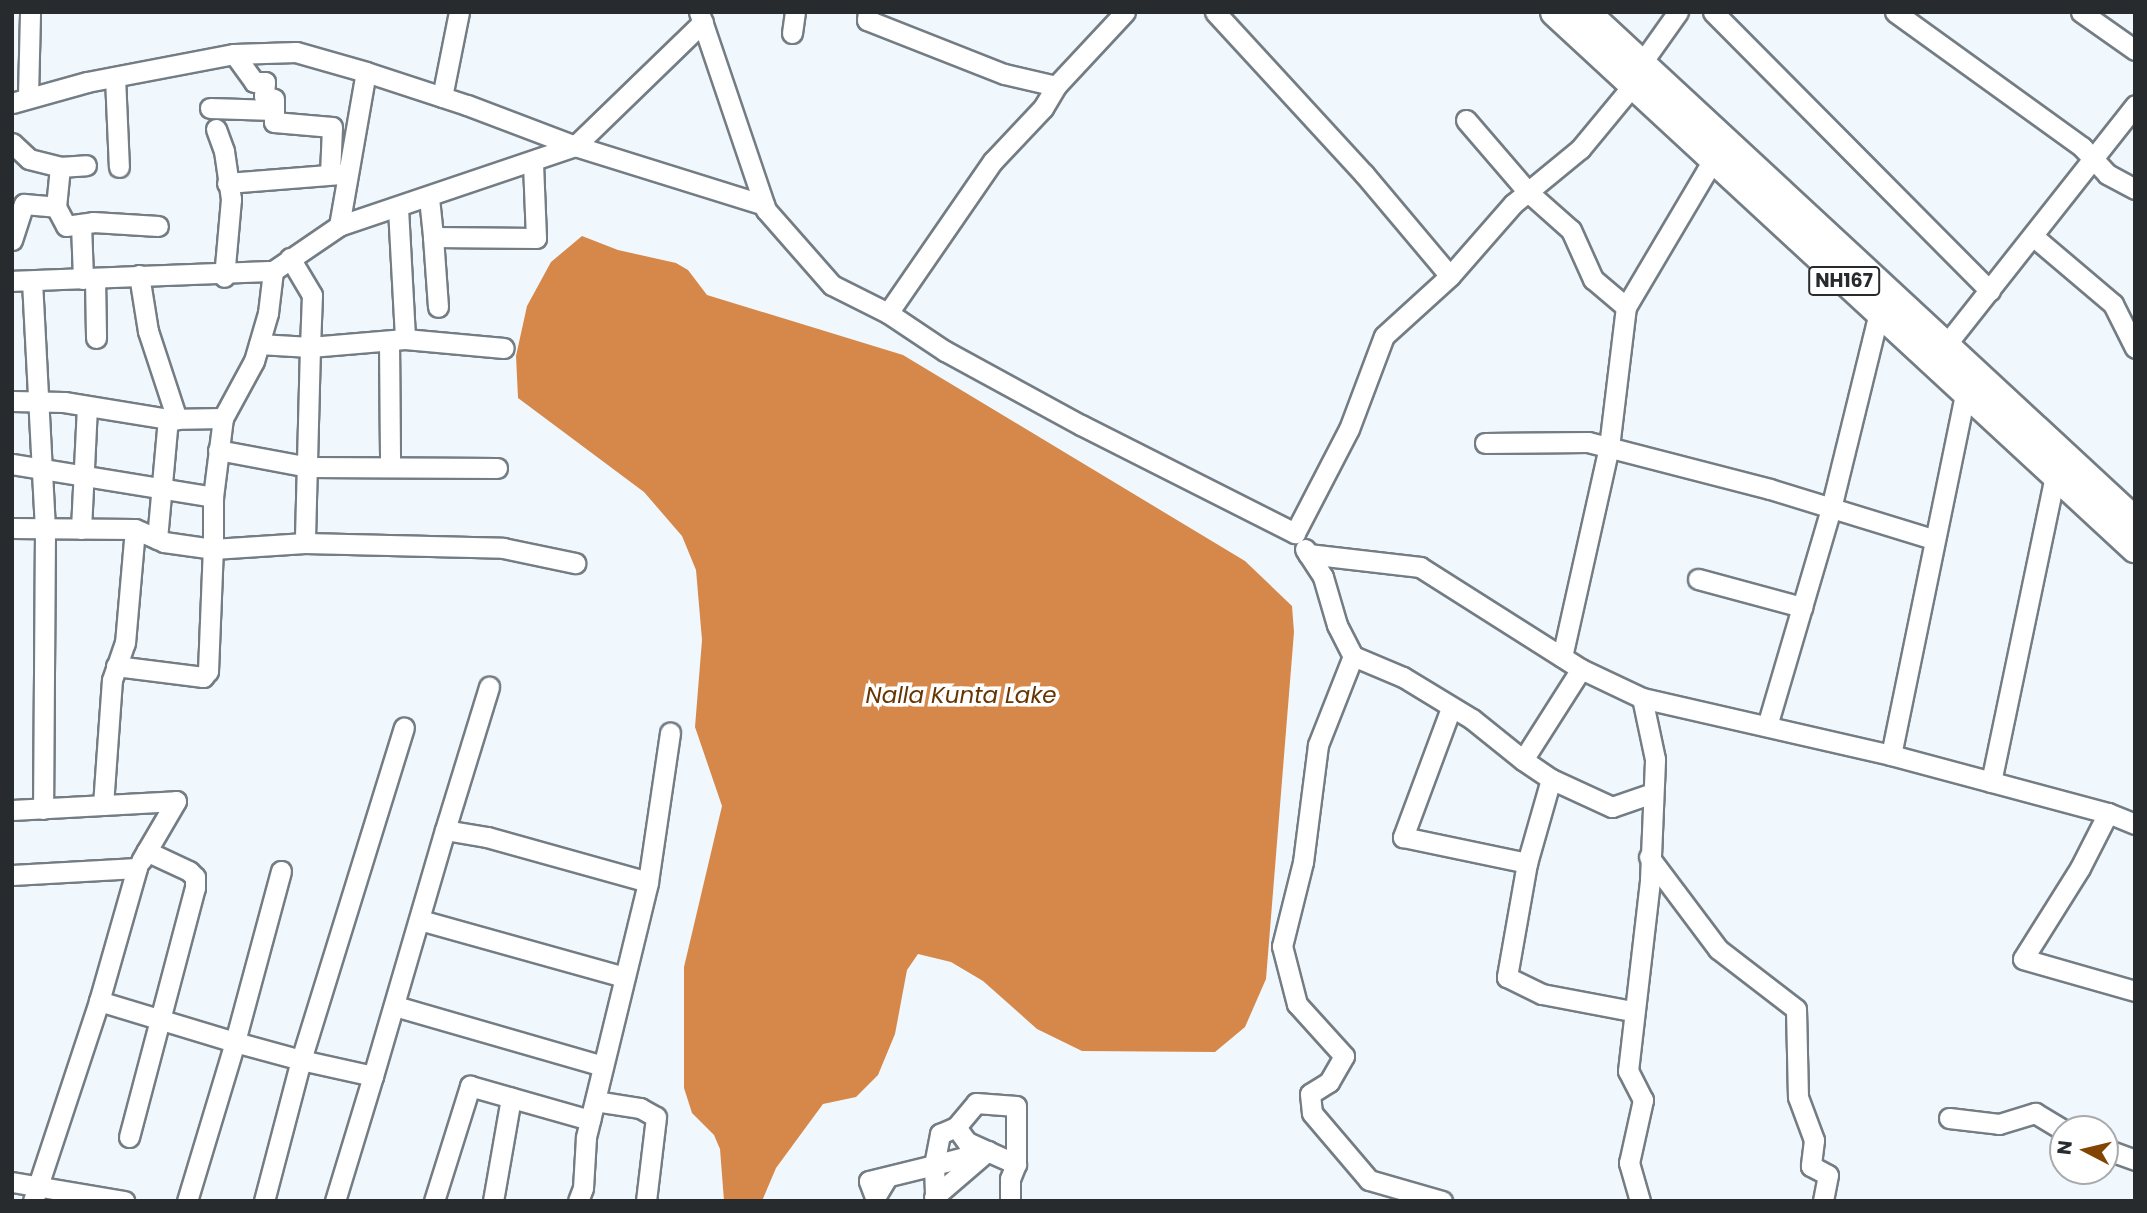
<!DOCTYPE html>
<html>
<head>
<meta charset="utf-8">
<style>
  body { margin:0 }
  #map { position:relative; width:2147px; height:1213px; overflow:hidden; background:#f0f8fe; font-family:Poppins,sans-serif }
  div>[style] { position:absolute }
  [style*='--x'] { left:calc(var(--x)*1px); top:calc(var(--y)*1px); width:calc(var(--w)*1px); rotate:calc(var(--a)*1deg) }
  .water>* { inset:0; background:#d6884a }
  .roads { filter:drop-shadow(2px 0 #747d84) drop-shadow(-2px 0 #747d84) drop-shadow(0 2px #747d84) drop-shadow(0 -2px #747d84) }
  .minor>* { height:19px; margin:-9.5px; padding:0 9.5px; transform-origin:9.5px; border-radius:9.5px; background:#fff }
  .highway>* { height:28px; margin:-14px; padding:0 14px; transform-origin:14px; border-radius:14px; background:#fff }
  span { translate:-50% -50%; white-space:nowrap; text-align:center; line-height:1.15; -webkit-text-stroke:7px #fff; paint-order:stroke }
  .shield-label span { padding:2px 5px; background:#fff; border:2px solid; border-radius:5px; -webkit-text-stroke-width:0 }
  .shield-label { font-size:19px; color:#272b2e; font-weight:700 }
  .water-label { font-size:23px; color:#683502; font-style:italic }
  .frame { position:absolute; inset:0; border:14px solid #272b2e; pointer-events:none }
  .north { position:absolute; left:2049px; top:1115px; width:70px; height:70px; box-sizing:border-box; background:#fff; border:2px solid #a9aaab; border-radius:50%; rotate:277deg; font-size:19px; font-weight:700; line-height:28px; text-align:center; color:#272b2e }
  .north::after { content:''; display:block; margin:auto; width:24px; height:32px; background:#814401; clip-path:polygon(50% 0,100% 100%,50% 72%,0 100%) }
</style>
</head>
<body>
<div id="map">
  <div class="water">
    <div style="clip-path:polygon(582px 236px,618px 250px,676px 263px,688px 270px,707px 295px,903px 355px,1245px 561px,1292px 606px,1294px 632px,1266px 979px,1245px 1027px,1215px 1052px,1082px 1051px,1037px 1029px,983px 981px,951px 962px,918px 954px,907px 970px,895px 1034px,878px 1075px,856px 1097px,823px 1104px,776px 1168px,762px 1201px,724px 1201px,720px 1149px,714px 1135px,692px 1113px,684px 1088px,684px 967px,722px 806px,695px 727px,702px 640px,696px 570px,682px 536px,644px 492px,518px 398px,516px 356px,527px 306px,551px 262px)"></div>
  </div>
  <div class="roads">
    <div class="minor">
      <div style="--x:699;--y:12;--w:209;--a:71.3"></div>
      <div style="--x:766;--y:210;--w:100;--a:48.7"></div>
      <div style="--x:832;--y:285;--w:63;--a:26.6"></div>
      <div style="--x:888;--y:313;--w:185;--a:-55.4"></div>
      <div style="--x:993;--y:161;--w:73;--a:-46.7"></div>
      <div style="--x:1043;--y:108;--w:26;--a:-59"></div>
      <div style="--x:1056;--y:86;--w:53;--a:-167"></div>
      <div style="--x:1004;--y:74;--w:147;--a:-158.5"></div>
      <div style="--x:867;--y:20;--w:8;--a:-83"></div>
      <div style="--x:1215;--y:12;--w:220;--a:47.4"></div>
      <div style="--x:1364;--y:174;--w:133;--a:49.9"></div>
      <div style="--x:1713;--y:12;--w:393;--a:45.2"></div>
      <div style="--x:1895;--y:12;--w:231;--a:35.8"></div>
      <div style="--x:2082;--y:147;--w:37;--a:47"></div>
      <div style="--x:2107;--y:174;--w:32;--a:28"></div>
      <div style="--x:2081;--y:12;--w:66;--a:35.1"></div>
      <div style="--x:703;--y:22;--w:178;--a:135.9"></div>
      <div style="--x:575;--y:146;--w:198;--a:17.3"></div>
      <div style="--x:792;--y:33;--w:21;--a:-82"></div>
      <div style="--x:234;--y:54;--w:62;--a:-1.8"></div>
      <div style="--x:296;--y:52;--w:73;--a:15.9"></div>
      <div style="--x:1641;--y:64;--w:64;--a:-54.6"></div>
      <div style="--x:366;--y:72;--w:106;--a:18.1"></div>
      <div style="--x:467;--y:105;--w:116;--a:20.8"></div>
      <div style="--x:575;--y:146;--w:249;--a:161.3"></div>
      <div style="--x:339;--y:226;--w:156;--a:-80.1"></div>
      <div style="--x:115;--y:77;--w:90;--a:87.5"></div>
      <div style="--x:1056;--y:86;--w:101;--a:-47"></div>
      <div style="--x:28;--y:96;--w:84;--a:-88.6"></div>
      <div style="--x:442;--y:97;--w:87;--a:-78.7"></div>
      <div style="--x:12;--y:103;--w:78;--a:-15.6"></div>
      <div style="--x:87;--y:82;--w:150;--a:-10.8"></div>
      <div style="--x:234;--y:54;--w:34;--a:54"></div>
      <div style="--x:254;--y:82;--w:11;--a:0"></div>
      <div style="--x:265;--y:82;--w:14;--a:94"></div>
      <div style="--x:264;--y:96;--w:10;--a:17"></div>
      <div style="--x:274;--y:99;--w:23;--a:90"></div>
      <div style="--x:274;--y:122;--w:58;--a:4.9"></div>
      <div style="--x:332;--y:127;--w:47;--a:92.4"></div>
      <div style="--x:210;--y:108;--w:64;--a:1.8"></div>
      <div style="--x:1466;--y:120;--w:95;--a:49.3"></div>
      <div style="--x:1528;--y:192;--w:57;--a:41.5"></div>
      <div style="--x:1571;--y:230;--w:54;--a:65.8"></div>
      <div style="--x:1593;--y:279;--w:43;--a:40.3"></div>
      <div style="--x:216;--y:129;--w:23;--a:70"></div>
      <div style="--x:224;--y:151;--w:49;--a:81.7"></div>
      <div style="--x:231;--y:199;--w:78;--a:95.1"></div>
      <div style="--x:12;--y:143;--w:23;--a:43"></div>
      <div style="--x:29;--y:159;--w:32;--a:14"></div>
      <div style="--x:60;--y:167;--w:26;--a:-4"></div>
      <div style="--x:60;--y:167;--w:40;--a:95.7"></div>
      <div style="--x:56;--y:207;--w:21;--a:62"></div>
      <div style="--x:66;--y:226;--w:27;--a:-8"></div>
      <div style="--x:93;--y:222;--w:65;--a:3.5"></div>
      <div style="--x:227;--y:183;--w:114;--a:-4.5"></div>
      <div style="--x:429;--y:198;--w:39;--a:84"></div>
      <div style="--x:433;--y:237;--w:103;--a:0.6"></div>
      <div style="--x:536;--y:238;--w:76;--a:-92.3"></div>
      <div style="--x:398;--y:208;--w:131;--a:86.9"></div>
      <div style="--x:81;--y:224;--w:55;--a:87.9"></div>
      <div style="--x:433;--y:237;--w:70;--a:85.9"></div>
      <div style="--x:2034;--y:237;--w:104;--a:40.3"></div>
      <div style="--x:2113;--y:304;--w:49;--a:63.4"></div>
      <div style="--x:12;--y:240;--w:38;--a:-72"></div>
      <div style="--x:24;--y:204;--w:32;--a:5"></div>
      <div style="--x:290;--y:258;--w:43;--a:59.3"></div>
      <div style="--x:312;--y:295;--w:52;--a:92.2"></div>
      <div style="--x:310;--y:347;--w:95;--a:-4.8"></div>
      <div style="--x:405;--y:339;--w:99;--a:5.2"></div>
      <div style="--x:139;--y:275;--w:57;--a:80.9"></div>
      <div style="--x:148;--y:331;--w:93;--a:71.8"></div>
      <div style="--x:95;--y:278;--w:60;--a:89"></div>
      <div style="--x:12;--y:281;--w:261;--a:-2.2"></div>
      <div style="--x:273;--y:271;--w:80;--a:-34.3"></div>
      <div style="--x:32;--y:281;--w:250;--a:87"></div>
      <div style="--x:45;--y:531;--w:278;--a:90.4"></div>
      <div style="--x:888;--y:313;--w:69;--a:33.7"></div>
      <div style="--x:945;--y:351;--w:155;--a:28.6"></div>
      <div style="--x:1081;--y:425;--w:240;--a:26.8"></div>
      <div style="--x:1295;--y:533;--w:117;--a:-62.6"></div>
      <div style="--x:1349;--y:429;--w:99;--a:-69.4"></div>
      <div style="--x:1384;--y:336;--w:89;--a:-42.3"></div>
      <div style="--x:1450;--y:276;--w:96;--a:-48.8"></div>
      <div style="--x:1513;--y:204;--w:87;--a:-39.4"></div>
      <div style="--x:1580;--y:149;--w:83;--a:-50.4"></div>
      <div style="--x:389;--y:341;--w:124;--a:89.5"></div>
      <div style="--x:259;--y:344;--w:51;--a:3.4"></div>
      <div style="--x:310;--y:347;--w:196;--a:91.5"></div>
      <div style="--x:1945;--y:346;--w:307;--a:-51.7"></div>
      <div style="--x:12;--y:401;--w:52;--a:1.1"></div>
      <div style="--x:64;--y:402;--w:105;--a:9.3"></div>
      <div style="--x:168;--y:419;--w:55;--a:-1"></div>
      <div style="--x:1485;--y:443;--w:103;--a:-0.6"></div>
      <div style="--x:1588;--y:442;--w:188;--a:14.5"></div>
      <div style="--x:1770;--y:489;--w:170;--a:17.1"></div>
      <div style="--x:218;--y:450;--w:93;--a:10.6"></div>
      <div style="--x:309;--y:467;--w:188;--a:0.3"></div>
      <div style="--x:12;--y:464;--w:204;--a:9.3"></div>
      <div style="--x:12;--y:528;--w:123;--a:0.5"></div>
      <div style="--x:135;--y:529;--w:32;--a:24"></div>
      <div style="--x:164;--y:542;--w:49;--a:8.1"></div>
      <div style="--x:213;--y:549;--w:52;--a:-90"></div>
      <div style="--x:213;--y:497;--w:80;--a:-82.8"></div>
      <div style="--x:223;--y:418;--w:65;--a:-61.5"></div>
      <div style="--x:254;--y:361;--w:50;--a:-73.7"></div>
      <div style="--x:268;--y:313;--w:42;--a:-83.2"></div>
      <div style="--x:81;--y:529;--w:123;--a:-87.2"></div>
      <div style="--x:157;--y:539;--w:121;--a:-84.8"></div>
      <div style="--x:1305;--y:549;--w:33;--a:57"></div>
      <div style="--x:1323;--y:577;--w:50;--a:73.7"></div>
      <div style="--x:1337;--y:625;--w:35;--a:63"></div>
      <div style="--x:1353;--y:656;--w:54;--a:22.8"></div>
      <div style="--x:1403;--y:677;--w:81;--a:31.3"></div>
      <div style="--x:1472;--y:719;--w:65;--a:38.8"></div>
      <div style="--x:1523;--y:760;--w:108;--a:-57.5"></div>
      <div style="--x:1308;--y:554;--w:113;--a:6.6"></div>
      <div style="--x:1420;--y:567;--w:191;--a:32.4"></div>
      <div style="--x:1581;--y:669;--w:68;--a:25.4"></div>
      <div style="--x:1642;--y:698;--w:255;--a:12.9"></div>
      <div style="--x:1891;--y:755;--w:225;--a:15"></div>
      <div style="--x:2108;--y:813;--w:29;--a:22"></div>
      <div style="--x:1698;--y:579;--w:108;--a:15.1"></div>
      <div style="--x:1353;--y:656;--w:96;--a:111.5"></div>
      <div style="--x:1318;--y:745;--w:118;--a:97.3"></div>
      <div style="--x:1303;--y:862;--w:87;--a:104"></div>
      <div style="--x:1282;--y:946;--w:60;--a:75.5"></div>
      <div style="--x:1297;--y:1004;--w:70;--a:47.9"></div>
      <div style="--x:1344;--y:1056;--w:30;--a:120"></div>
      <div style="--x:1329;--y:1082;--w:22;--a:148"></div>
      <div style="--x:1310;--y:1094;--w:19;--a:84"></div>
      <div style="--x:1312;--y:1113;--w:88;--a:49.6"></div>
      <div style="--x:1369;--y:1180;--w:76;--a:16"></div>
      <div style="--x:1562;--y:657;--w:215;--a:-77.4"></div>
      <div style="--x:1609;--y:447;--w:141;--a:-83.1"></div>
      <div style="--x:1626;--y:307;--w:171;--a:-59.4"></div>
      <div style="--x:116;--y:666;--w:88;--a:7.2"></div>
      <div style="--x:203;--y:677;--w:8;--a:-50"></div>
      <div style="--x:208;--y:671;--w:122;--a:-87.7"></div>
      <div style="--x:213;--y:549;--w:92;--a:-3.7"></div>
      <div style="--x:305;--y:543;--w:198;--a:1.4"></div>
      <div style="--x:503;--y:548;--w:74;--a:11.8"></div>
      <div style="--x:1451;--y:708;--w:138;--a:110.4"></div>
      <div style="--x:1403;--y:837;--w:127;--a:11.8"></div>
      <div style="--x:1527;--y:863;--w:116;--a:100"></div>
      <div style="--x:1507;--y:977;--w:39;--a:26"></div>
      <div style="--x:1542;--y:994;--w:92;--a:10.7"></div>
      <div style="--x:1767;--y:726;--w:227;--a:-73.6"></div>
      <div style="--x:1831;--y:508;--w:201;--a:-76.2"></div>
      <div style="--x:1891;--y:755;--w:369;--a:-78.4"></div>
      <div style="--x:1523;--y:760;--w:34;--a:34"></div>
      <div style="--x:1551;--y:779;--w:87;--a:105.9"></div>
      <div style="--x:1551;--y:779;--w:67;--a:24.7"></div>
      <div style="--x:1612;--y:807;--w:43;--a:-18.9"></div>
      <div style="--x:1991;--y:782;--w:313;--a:-78.2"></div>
      <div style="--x:103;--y:805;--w:125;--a:-85.9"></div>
      <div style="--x:112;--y:680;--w:39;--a:-71"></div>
      <div style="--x:125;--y:643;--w:114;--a:-85"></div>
      <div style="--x:12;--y:810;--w:164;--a:-3.1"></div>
      <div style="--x:176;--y:801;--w:69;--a:120.3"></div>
      <div style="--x:2108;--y:813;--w:62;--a:117"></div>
      <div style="--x:2080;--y:868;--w:107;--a:122.1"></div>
      <div style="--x:2023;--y:959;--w:116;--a:15.9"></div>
      <div style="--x:445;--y:830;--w:150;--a:-72.9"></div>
      <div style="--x:1649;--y:857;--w:115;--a:53.1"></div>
      <div style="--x:1718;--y:949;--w:98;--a:37.6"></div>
      <div style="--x:1796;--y:1009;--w:88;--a:88.7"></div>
      <div style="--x:1798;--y:1097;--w:46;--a:69.6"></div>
      <div style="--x:1814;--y:1140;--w:26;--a:97"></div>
      <div style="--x:1811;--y:1166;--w:19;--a:28"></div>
      <div style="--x:1828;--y:1175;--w:26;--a:101"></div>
      <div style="--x:281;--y:871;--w:177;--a:105.1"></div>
      <div style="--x:235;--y:1042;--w:68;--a:15.3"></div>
      <div style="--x:301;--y:1060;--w:348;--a:-72.8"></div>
      <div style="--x:12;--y:875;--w:125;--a:-3.2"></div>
      <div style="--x:137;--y:868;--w:138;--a:105.9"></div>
      <div style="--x:420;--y:920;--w:212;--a:15.6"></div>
      <div style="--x:395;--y:1006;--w:216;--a:16.1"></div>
      <div style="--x:373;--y:1076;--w:256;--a:-73.7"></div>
      <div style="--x:445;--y:830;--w:43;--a:9.5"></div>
      <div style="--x:487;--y:837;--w:167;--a:15.6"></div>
      <div style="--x:595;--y:1101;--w:46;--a:8.8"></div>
      <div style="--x:640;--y:1108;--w:18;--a:29"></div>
      <div style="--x:656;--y:1117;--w:85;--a:96.8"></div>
      <div style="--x:1949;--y:1118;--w:50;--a:6.8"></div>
      <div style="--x:1999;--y:1124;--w:38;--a:-17"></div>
      <div style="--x:2035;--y:1113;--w:33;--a:31"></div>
      <div style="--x:956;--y:1127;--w:19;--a:54"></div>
      <div style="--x:967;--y:1142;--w:54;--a:24.2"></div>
      <div style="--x:129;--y:1137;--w:258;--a:-75.2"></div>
      <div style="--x:195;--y:888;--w:11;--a:-90"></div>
      <div style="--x:195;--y:877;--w:8;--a:-135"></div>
      <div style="--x:189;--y:871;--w:47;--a:-155.1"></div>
      <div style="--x:2105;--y:1149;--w:32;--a:20"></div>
      <div style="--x:988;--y:1151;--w:56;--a:165.5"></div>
      <div style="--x:934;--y:1165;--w:32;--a:-79"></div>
      <div style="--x:940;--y:1134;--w:17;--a:-24"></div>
      <div style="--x:956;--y:1127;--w:31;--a:-50"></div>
      <div style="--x:976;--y:1103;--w:40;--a:4.3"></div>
      <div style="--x:1016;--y:1106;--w:58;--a:90"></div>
      <div style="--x:1016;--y:1164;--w:16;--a:112"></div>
      <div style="--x:1010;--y:1179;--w:22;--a:90"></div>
      <div style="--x:886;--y:1179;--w:21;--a:121"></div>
      <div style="--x:875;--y:1197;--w:17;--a:-111"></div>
      <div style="--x:869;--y:1181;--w:67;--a:-13.8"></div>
      <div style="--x:934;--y:1165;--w:36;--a:88"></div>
      <div style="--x:12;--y:1182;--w:114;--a:9.6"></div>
      <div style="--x:934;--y:1197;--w:66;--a:-40.7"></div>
      <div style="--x:33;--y:1201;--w:211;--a:-71.7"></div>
      <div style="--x:99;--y:1001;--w:142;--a:16.8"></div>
      <div style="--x:235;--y:1042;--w:166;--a:106.8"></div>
      <div style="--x:264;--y:1201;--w:146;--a:-75.3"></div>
      <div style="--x:301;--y:1060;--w:74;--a:12.5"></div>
      <div style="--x:373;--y:1076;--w:131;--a:106.9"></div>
      <div style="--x:434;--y:1201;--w:121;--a:-72.6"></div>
      <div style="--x:470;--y:1086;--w:125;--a:15.8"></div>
      <div style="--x:493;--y:1201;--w:105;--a:-80.1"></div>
      <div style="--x:578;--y:1201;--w:14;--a:-69"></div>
      <div style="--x:583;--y:1188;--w:51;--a:-86.6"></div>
      <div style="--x:586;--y:1137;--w:262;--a:-76.3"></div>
      <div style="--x:648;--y:882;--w:151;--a:-81.6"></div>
      <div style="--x:1640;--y:1201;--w:40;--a:-106"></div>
      <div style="--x:1629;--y:1163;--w:65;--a:-77.5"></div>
      <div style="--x:1643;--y:1100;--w:33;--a:-117"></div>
      <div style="--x:1628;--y:1071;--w:192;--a:-83.4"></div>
      <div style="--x:1650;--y:880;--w:121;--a:-87.6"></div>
      <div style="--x:1655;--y:759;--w:62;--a:-102"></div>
    </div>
    <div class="highway">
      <div style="--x:1555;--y:12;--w:790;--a:42.74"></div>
      <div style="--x:1585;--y:12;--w:743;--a:42.82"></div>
    </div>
  </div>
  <div class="shield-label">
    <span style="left:1844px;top:281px">NH167</span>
  </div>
  <div class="water-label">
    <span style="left:961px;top:695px">Nalla Kunta Lake</span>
  </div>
  <div class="frame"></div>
  <div class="north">N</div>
</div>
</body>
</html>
